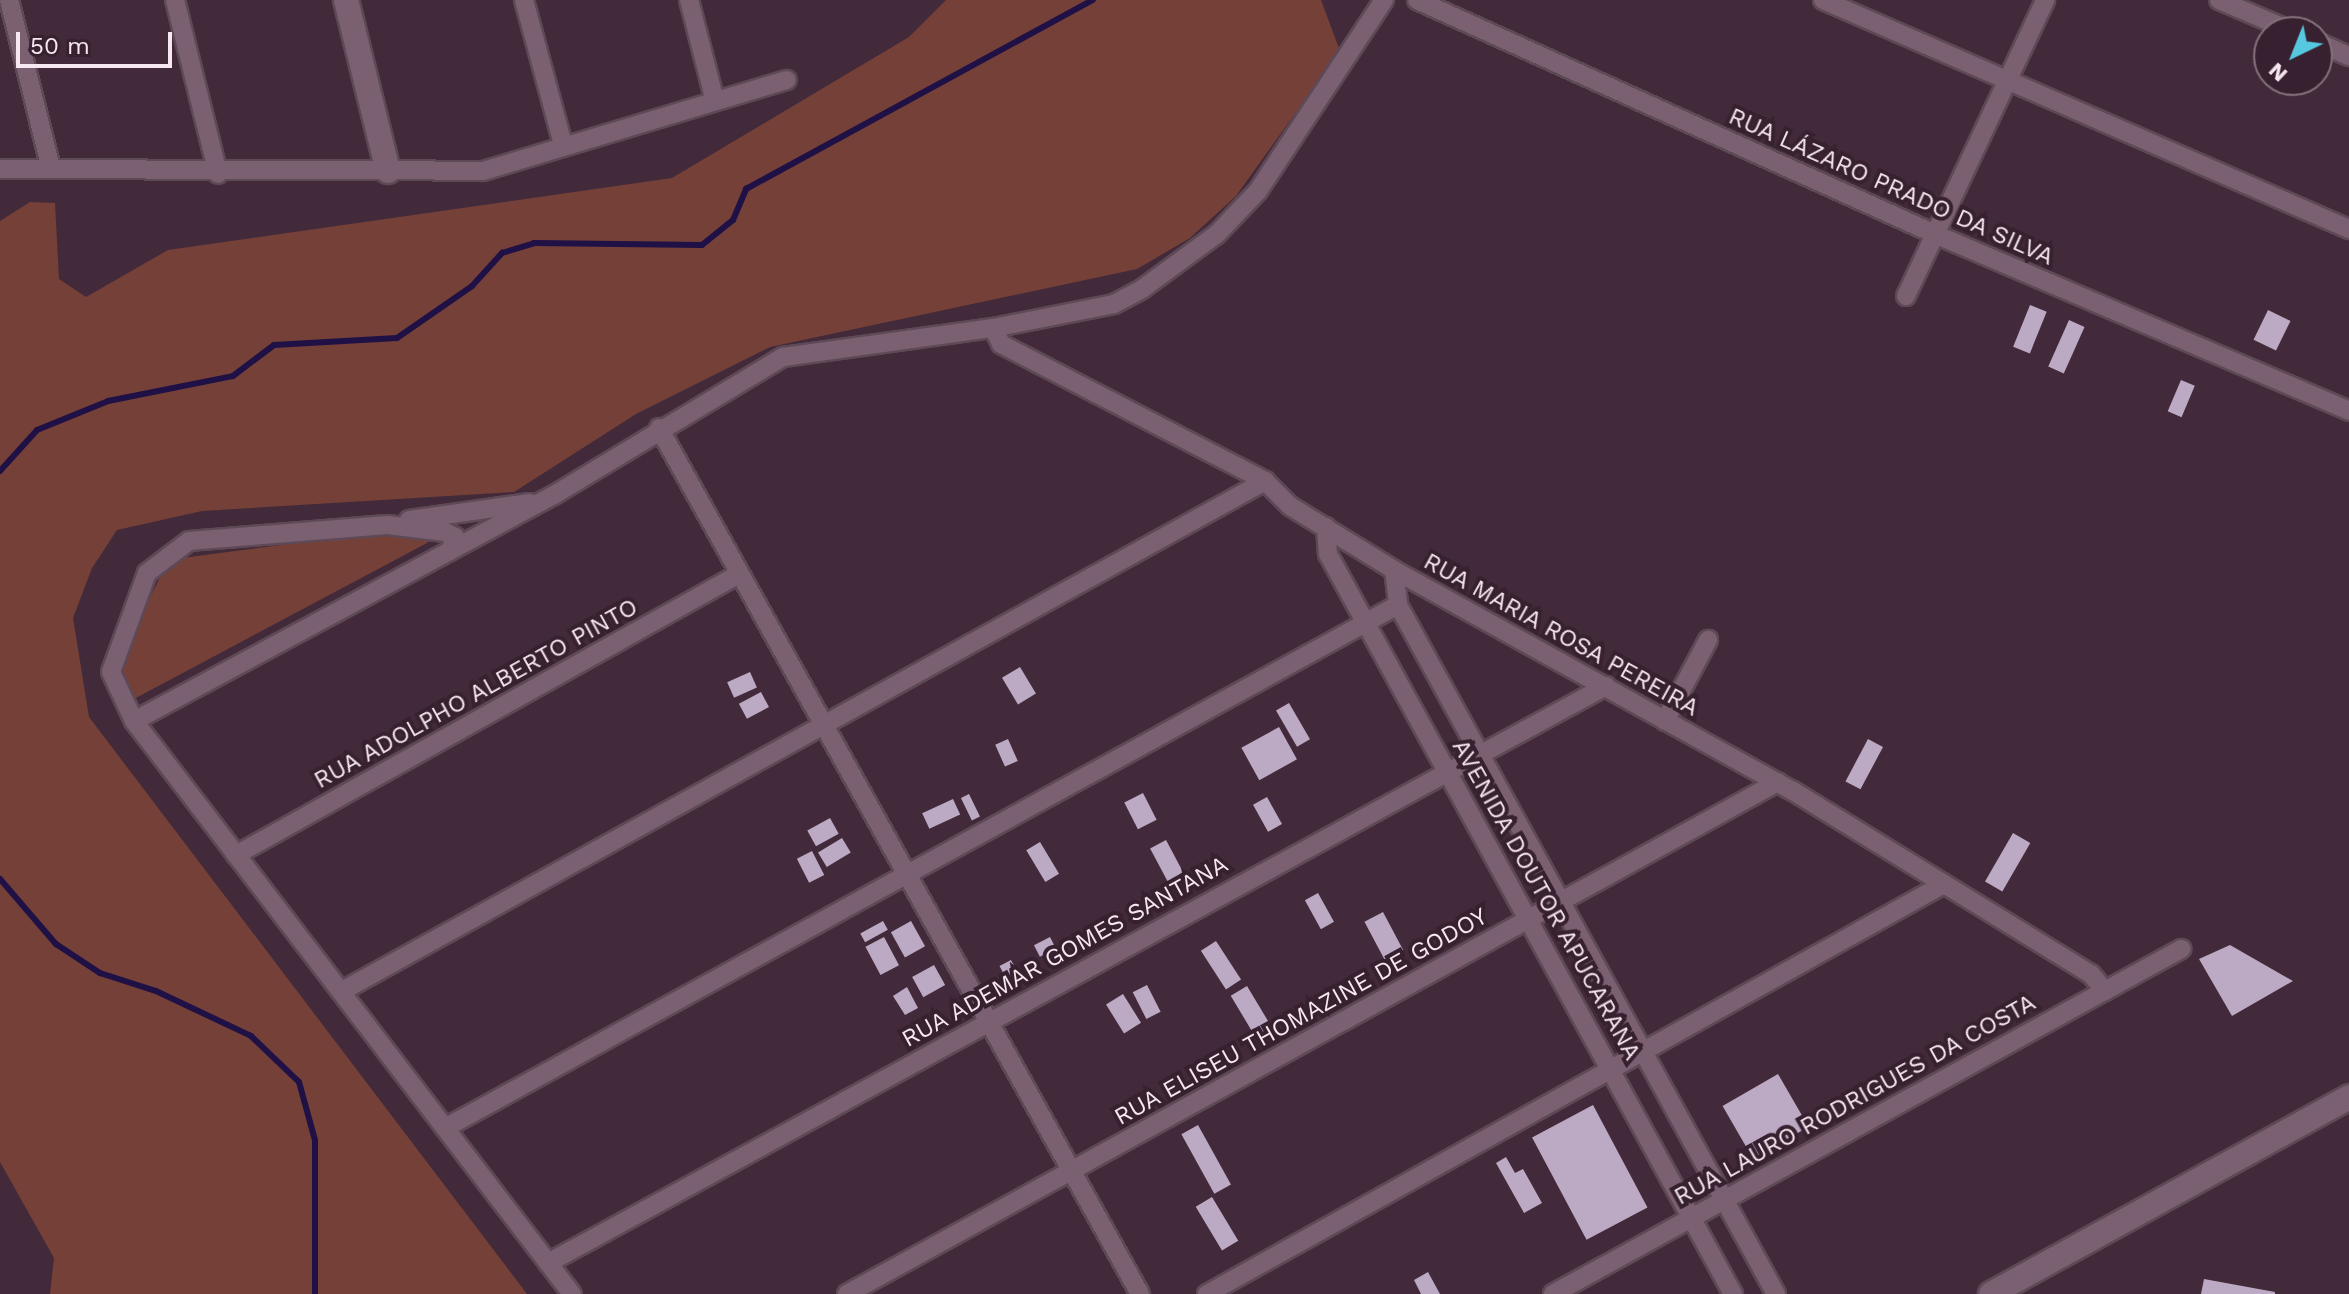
<!DOCTYPE html>
<html>
<head>
<meta charset="utf-8">
<style>
  body { margin:0 }
  #map { position:relative; width:2349px; height:1294px; overflow:hidden; background:#422a3a; font-family:"Work Sans",sans-serif }
  div>[style] { position:absolute }
  [style*='--x'] { left:calc(var(--x)*1px); top:calc(var(--y)*1px); width:calc(var(--w)*1px); rotate:calc(var(--a)*1deg) }
  .green>* { inset:0; background:#754037 }
  .stream>* { height:6px; margin:-3px; padding:0 3px; transform-origin:3px; border-radius:3px; background:#1f1146 }
  .building>* { inset:0; background:#bcaac4; transform-origin:0 0 }
  .roads { filter:drop-shadow(2px 0 #5e4957) drop-shadow(-2px 0 #5e4957) drop-shadow(0 2px #5e4957) drop-shadow(0 -2px #5e4957) }
  .minor>* { height:18px; margin:-9px; padding:0 9px; transform-origin:9px; border-radius:9px; background:#7b6071 }
  .tertiary>* { height:24px; margin:-12px; padding:0 12px; transform-origin:12px; border-radius:12px; background:#7b6071 }
  span { translate:-50% -50%; white-space:nowrap; text-align:center; line-height:1.15; -webkit-text-stroke:8px #372130; paint-order:stroke }
  .street-label { font-size:24px; color:#f7e7f0 }
  .north { position:absolute; left:2253px; top:16px; width:80px; height:80px; box-sizing:border-box; background:#372130; border:2px solid #84707d; border-radius:50%; rotate:223deg; font-size:22px; font-weight:700; line-height:32px; text-align:center; color:#f7e7f0 }
  .north::after { content:''; display:block; margin:auto; width:28px; height:36px; background:#56c9e1; clip-path:polygon(50% 0,100% 100%,50% 72%,0 100%) }
  .scale { position:absolute; left:16px; top:32px; width:156px; height:36px; box-sizing:border-box; border:4px solid #f7e7f0; border-top:0; padding-left:10px; font-size:24px; line-height:28px; white-space:nowrap; color:#f7e7f0; -webkit-text-stroke:6px #372130; paint-order:stroke }
</style>
</head>
<body>
<div id="map">
  <div class="green">
    <div style="clip-path:polygon(946px 0,1321px 0,1340px 51px,1236px 196px,1190px 238px,1137px 269px,770px 347px,636px 414px,514px 492px,202px 511px,117px 530px,92px 568px,73px 618px,89px 717px,527px 1294px,50px 1294px,54px 1258px,0 1162px,0 221px,30px 202px,55px 203px,59px 279px,86px 297px,168px 250px,672px 178px,909px 37px)"></div>
    <div style="clip-path:polygon(422px 526px,431px 537px,427px 543px,132px 700px,123px 681px,125px 649px,161px 575px,182px 558px)"></div>
  </div>
  <div class="stream">
    <div style="--x:0;--y:471;--w:55;--a:-47.9"></div>
    <div style="--x:37;--y:430;--w:77;--a:-22.2"></div>
    <div style="--x:108;--y:401;--w:127;--a:-11.3"></div>
    <div style="--x:233;--y:376;--w:51;--a:-37.1"></div>
    <div style="--x:274;--y:345;--w:123;--a:-3.3"></div>
    <div style="--x:397;--y:338;--w:91;--a:-34.7"></div>
    <div style="--x:472;--y:286;--w:45;--a:-47.7"></div>
    <div style="--x:502;--y:253;--w:34;--a:-17"></div>
    <div style="--x:534;--y:243;--w:168;--a:0.7"></div>
    <div style="--x:702;--y:245;--w:40;--a:-39"></div>
    <div style="--x:733;--y:220;--w:34;--a:-67"></div>
    <div style="--x:746;--y:189;--w:395;--a:-28.6"></div>
    <div style="--x:0;--y:879;--w:86;--a:49.3"></div>
    <div style="--x:56;--y:944;--w:53;--a:33.4"></div>
    <div style="--x:100;--y:973;--w:59;--a:17.8"></div>
    <div style="--x:156;--y:991;--w:105;--a:25.3"></div>
    <div style="--x:251;--y:1036;--w:66;--a:43.8"></div>
    <div style="--x:299;--y:1082;--w:60;--a:74.6"></div>
    <div style="--x:315;--y:1140;--w:154;--a:90"></div>
  </div>
  <div class="building">
    <div style="left:2030px;top:305px;width:18px;height:45px;rotate:22deg"></div>
    <div style="left:2268px;top:310px;width:25px;height:33px;rotate:26deg"></div>
    <div style="left:2069px;top:320px;width:17px;height:51px;rotate:24deg"></div>
    <div style="left:2181px;top:380px;width:15px;height:34px;rotate:23deg"></div>
    <div style="left:1020px;top:667px;width:31px;height:21px;rotate:59deg"></div>
    <div style="left:750px;top:672px;width:17px;height:25px;rotate:66deg"></div>
    <div style="left:761px;top:692px;width:17px;height:25px;rotate:62deg"></div>
    <div style="left:1289px;top:703px;width:42px;height:15px;rotate:60deg"></div>
    <div style="left:1279px;top:727px;width:37px;height:43px;rotate:61deg"></div>
    <div style="left:1008px;top:739px;width:24px;height:14px;rotate:66deg"></div>
    <div style="left:1868px;top:739px;width:17px;height:48px;rotate:28deg"></div>
    <div style="left:1143px;top:793px;width:30px;height:21px;rotate:63deg"></div>
    <div style="left:969px;top:794px;width:25px;height:9px;rotate:64deg"></div>
    <div style="left:1267px;top:797px;width:31px;height:16px;rotate:61deg"></div>
    <div style="left:953px;top:799px;width:17px;height:34px;rotate:65deg"></div>
    <div style="left:830px;top:818px;width:18px;height:26px;rotate:61deg"></div>
    <div style="left:2013px;top:833px;width:20px;height:56px;rotate:30deg"></div>
    <div style="left:842px;top:838px;width:17px;height:28px;rotate:59deg"></div>
    <div style="left:1166px;top:840px;width:40px;height:18px;rotate:62deg"></div>
    <div style="left:1040px;top:842px;width:37px;height:16px;rotate:59deg"></div>
    <div style="left:812px;top:851px;width:27px;height:17px;rotate:63deg"></div>
    <div style="left:1318px;top:893px;width:33px;height:15px;rotate:61deg"></div>
    <div style="left:1383px;top:912px;width:43px;height:21px;rotate:62deg"></div>
    <div style="left:883px;top:921px;width:10px;height:26px;rotate:61deg"></div>
    <div style="left:911px;top:921px;width:29px;height:23px;rotate:61deg"></div>
    <div style="left:884px;top:937px;width:32px;height:21px;rotate:62deg"></div>
    <div style="left:1050px;top:937px;width:13px;height:18px;rotate:63deg"></div>
    <div style="left:1216px;top:941px;width:46px;height:18px;rotate:57deg"></div>
    <div style="clip-path:polygon(2230px 945px,2293px 981px,2232px 1016px,2199px 959px)"></div>
    <div style="left:1011px;top:960px;width:15px;height:13px;rotate:62deg"></div>
    <div style="left:934px;top:965px;width:23px;height:25px;rotate:61deg"></div>
    <div style="left:1147px;top:985px;width:30px;height:16px;rotate:63deg"></div>
    <div style="left:1247px;top:986px;width:48px;height:19px;rotate:59deg"></div>
    <div style="clip-path:polygon(907px 987px,918px 1008px,905px 1015px,893px 996px)"></div>
    <div style="left:1123px;top:994px;width:34px;height:20px;rotate:58deg"></div>
    <div style="left:1778px;top:1074px;width:61px;height:64px;rotate:60deg"></div>
    <div style="left:1593px;top:1105px;width:116px;height:69px;rotate:62deg"></div>
    <div style="left:1198px;top:1125px;width:68px;height:19px;rotate:61deg"></div>
    <div style="clip-path:polygon(1506px 1157px,1515px 1173px,1523px 1169px,1542px 1203px,1524px 1213px,1496px 1163px)"></div>
    <div style="left:1212px;top:1197px;width:51px;height:19px;rotate:59deg"></div>
    <div style="clip-path:polygon(1428px 1272px,1440px 1294px,1421px 1294px,1414px 1280px)"></div>
    <div style="clip-path:polygon(2204px 1279px,2275px 1292px,2275px 1294px,2201px 1294px)"></div>
  </div>
  <div class="roads">
    <div class="minor">
      <div style="--x:9;--y:0;--w:173;--a:76"></div>
      <div style="--x:175;--y:0;--w:179;--a:76.1"></div>
      <div style="--x:524;--y:0;--w:150;--a:74.9"></div>
      <div style="--x:689;--y:0;--w:104;--a:75.6"></div>
      <div style="--x:1417;--y:0;--w:571;--a:24.32"></div>
      <div style="--x:1937;--y:235;--w:448;--a:23.1"></div>
      <div style="--x:1823;--y:0;--w:574;--a:23.53"></div>
      <div style="--x:2219;--y:0;--w:82;--a:23.1"></div>
      <div style="--x:2317;--y:42;--w:35;--a:24"></div>
      <div style="--x:0;--y:169;--w:483;--a:0.2"></div>
      <div style="--x:483;--y:171;--w:317;--a:-16.7"></div>
      <div style="--x:1906;--y:296;--w:327;--a:-64.8"></div>
      <div style="--x:993;--y:328;--w:18;--a:63"></div>
      <div style="--x:1001;--y:344;--w:297;--a:27.4"></div>
      <div style="--x:1265;--y:481;--w:35;--a:45"></div>
      <div style="--x:1290;--y:506;--w:122;--a:31.6"></div>
      <div style="--x:1394;--y:570;--w:456;--a:29"></div>
      <div style="--x:1793;--y:791;--w:350;--a:31.6"></div>
      <div style="--x:2091;--y:974;--w:22;--a:51"></div>
      <div style="--x:659;--y:428;--w:991;--a:60.95"></div>
      <div style="--x:409;--y:520;--w:122;--a:-8"></div>
      <div style="--x:1326;--y:527;--w:27;--a:86"></div>
      <div style="--x:1328;--y:554;--w:844;--a:61.31"></div>
      <div style="--x:450;--y:551;--w:15;--a:-70"></div>
      <div style="--x:455;--y:537;--w:11;--a:-153"></div>
      <div style="--x:445;--y:532;--w:58;--a:-173.1"></div>
      <div style="--x:387;--y:525;--w:199;--a:175.4"></div>
      <div style="--x:189;--y:541;--w:53;--a:142.7"></div>
      <div style="--x:147;--y:573;--w:105;--a:110"></div>
      <div style="--x:111;--y:672;--w:54;--a:64.9"></div>
      <div style="--x:134;--y:721;--w:721;--a:52.61"></div>
      <div style="--x:1394;--y:570;--w:35;--a:83"></div>
      <div style="--x:1398;--y:605;--w:786;--a:61.25"></div>
      <div style="--x:134;--y:721;--w:477;--a:-28.3"></div>
      <div style="--x:554;--y:495;--w:267;--a:-31.1"></div>
      <div style="--x:783;--y:357;--w:212;--a:-7.9"></div>
      <div style="--x:993;--y:328;--w:123;--a:-11.2"></div>
      <div style="--x:1114;--y:304;--w:32;--a:-28"></div>
      <div style="--x:1142;--y:289;--w:93;--a:-36.3"></div>
      <div style="--x:1217;--y:234;--w:59;--a:-46.4"></div>
      <div style="--x:1258;--y:191;--w:229;--a:-56.6"></div>
      <div style="--x:1665;--y:721;--w:92;--a:-62"></div>
      <div style="--x:236;--y:855;--w:576;--a:-29.19"></div>
      <div style="--x:342;--y:991;--w:1055;--a:-28.92"></div>
      <div style="--x:445;--y:1128;--w:1087;--a:-28.76"></div>
      <div style="--x:548;--y:1263;--w:1205;--a:-28.61"></div>
      <div style="--x:847;--y:1294;--w:1062;--a:-28.81"></div>
      <div style="--x:1207;--y:1294;--w:843;--a:-29.09"></div>
      <div style="--x:1553;--y:1294;--w:717;--a:-28.78"></div>
    </div>
    <div class="tertiary">
      <div style="--x:346;--y:0;--w:176;--a:76.2"></div>
      <div style="--x:1991;--y:1294;--w:409;--a:-28.8"></div>
    </div>
  </div>
  <div class="street-label">
    <span style="left:1891px;top:187px;rotate:24deg">RUA LÁZARO PRADO DA SILVA</span>
    <span style="left:1561px;top:635px;rotate:29deg">RUA MARIA ROSA PEREIRA</span>
    <span style="left:476px;top:694px;rotate:-29deg">RUA ADOLPHO ALBERTO PINTO</span>
    <span style="left:1546px;top:900px;rotate:61deg">AVENIDA DOUTOR APUCARANA</span>
    <span style="left:1065px;top:952px;rotate:-29deg">RUA ADEMAR GOMES SANTANA</span>
    <span style="left:1301px;top:1017px;rotate:-29deg">RUA ELISEU THOMAZINE DE GODOY</span>
    <span style="left:1855px;top:1100px;rotate:-29deg">RUA LAURO RODRIGUES DA COSTA</span>
  </div>
  <div class="north">N</div>
  <div class="scale">50 m</div>
</div>
</body>
</html>
